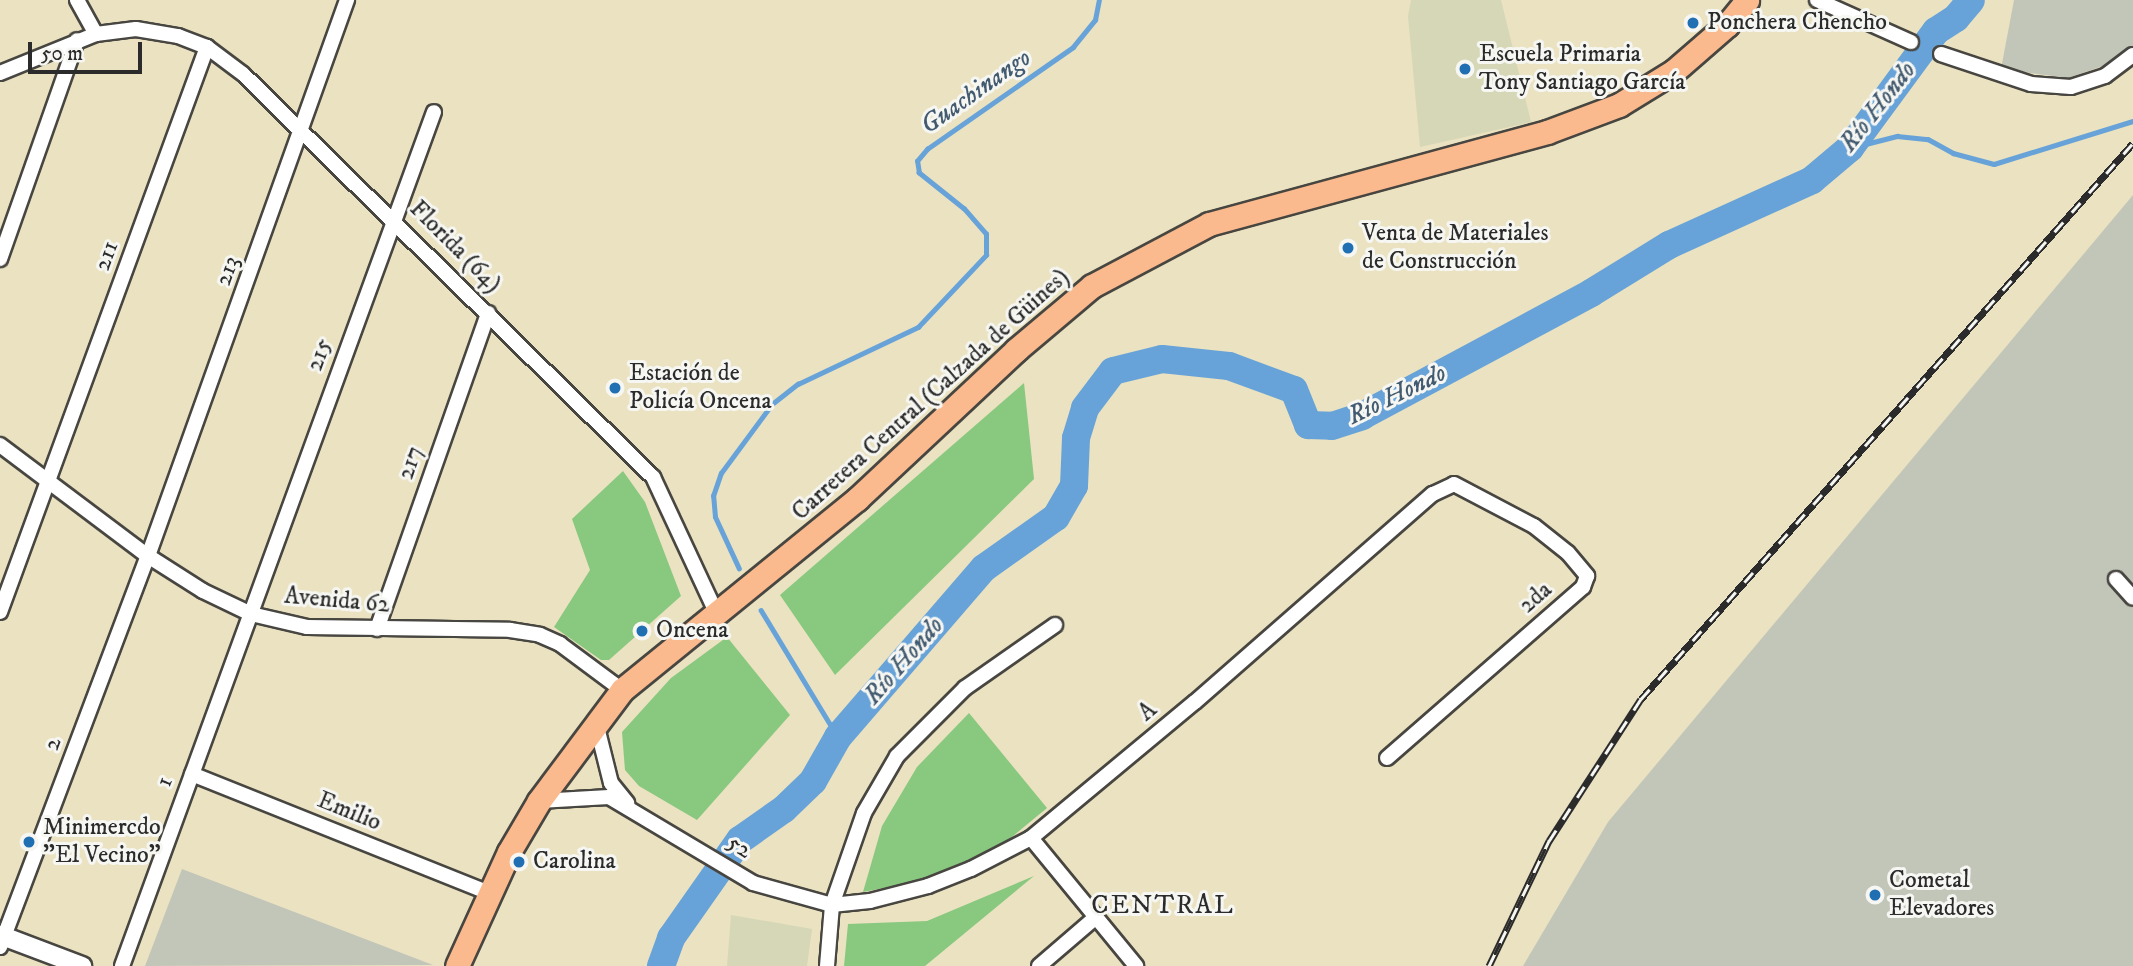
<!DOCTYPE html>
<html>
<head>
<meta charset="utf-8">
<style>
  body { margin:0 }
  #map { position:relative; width:2133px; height:966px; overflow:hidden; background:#eae2c0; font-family:"IM FELL DW Pica",serif }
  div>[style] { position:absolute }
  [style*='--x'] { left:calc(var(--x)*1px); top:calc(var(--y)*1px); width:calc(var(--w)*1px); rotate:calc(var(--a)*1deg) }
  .built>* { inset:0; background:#d6d7b6 }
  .industrial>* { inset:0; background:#c2c6b9 }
  .green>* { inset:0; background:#89c87f }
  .stream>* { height:4.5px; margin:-2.25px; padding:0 2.25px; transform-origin:2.25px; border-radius:2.25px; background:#67a3d8 }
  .river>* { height:28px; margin:-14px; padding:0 14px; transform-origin:14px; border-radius:14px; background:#67a3d8 }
  .roads { filter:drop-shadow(2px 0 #484641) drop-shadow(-2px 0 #484641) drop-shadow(0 2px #484641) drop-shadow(0 -2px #484641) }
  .minor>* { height:14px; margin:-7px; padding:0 7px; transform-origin:7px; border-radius:7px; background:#fff }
  .tertiary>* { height:18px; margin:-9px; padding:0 9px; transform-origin:9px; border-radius:9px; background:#fff }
  .primary>* { height:23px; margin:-11.5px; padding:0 11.5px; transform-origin:11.5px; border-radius:11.5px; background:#fbba8d }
  .rail>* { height:7px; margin-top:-3.5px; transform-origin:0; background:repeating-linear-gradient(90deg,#f6f6f2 0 13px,#2b2b2b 0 26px); box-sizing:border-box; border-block:2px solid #2b2b2b }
  .dots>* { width:19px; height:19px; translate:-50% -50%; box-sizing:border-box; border:4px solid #f6f6f2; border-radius:50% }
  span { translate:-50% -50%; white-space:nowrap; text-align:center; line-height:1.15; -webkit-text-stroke:6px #f6f6f2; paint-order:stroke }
  .poi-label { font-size:24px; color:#2b2b2b }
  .left { translate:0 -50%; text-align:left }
  .street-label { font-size:24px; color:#2b2b2b }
  .water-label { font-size:26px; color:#435b70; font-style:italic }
  .neighbourhood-label { font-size:26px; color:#2b2b2b; letter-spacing:2px }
  .scale { position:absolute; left:28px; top:42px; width:114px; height:32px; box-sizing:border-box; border:4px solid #2b2b2b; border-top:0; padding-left:9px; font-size:21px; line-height:24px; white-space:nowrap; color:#2b2b2b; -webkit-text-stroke:5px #f6f6f2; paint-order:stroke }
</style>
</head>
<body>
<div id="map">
  <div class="built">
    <div style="clip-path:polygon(1411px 0,1501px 0,1531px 122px,1420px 147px,1408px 16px)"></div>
    <div style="clip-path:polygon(731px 915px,812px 929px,807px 966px,727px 966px)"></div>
  </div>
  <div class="industrial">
    <div style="clip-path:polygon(2014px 0,2133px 0,2133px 46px,2103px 66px,2068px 78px,2001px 69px)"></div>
    <div style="clip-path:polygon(2133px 195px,2133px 966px,1523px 966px,1608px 822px)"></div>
    <div style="clip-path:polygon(182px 869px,433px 965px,145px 966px)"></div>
  </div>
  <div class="green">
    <div style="clip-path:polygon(1024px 383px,1034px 479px,835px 675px,780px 595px)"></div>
    <div style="clip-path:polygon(623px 471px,645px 502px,681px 596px,609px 660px,601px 660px,554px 627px,590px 570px,572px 519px)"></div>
    <div style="clip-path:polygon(727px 637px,790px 715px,697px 820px,639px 786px,625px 770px,622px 732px,671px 678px)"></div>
    <div style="clip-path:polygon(969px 713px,1047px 808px,996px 850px,915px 882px,863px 892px,882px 826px,917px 767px)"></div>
    <div style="clip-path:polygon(1034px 876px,925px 966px,844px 966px,848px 924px,927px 921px)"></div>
  </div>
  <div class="stream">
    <div style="--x:1850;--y:148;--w:49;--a:-14.3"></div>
    <div style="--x:1897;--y:136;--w:31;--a:6"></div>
    <div style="--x:1928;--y:139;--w:29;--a:29"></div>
    <div style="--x:1953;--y:153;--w:42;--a:15"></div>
    <div style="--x:1994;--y:164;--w:145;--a:-17.2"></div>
    <div style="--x:739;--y:569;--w:57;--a:-114.8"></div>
    <div style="--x:715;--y:517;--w:21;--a:-95"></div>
    <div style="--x:713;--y:496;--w:24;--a:-71"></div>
    <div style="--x:721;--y:473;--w:86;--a:-53.5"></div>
    <div style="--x:772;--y:404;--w:33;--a:-38"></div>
    <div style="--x:798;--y:384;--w:133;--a:-25.4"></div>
    <div style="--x:918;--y:327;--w:99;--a:-46.6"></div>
    <div style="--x:986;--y:255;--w:21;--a:-90"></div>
    <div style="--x:986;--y:234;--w:33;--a:-131"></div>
    <div style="--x:964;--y:209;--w:58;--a:-141.3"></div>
    <div style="--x:919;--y:173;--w:12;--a:-99"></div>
    <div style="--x:917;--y:161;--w:16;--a:-50"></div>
    <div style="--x:927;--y:149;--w:178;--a:-34.9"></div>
    <div style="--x:1073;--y:47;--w:35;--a:-51"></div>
    <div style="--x:1095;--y:20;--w:20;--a:-79"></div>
    <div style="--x:761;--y:610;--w:149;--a:58.8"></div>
  </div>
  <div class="river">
    <div style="--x:661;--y:966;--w:30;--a:-70"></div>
    <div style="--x:671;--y:938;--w:120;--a:-54.9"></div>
    <div style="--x:740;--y:840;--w:54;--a:-35.2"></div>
    <div style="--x:784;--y:809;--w:40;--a:-44"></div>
    <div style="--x:813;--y:781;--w:51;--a:-60.4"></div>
    <div style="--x:838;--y:737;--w:223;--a:-49.2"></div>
    <div style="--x:984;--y:568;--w:88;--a:-35.3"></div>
    <div style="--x:1056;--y:517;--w:36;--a:-60"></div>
    <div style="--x:1074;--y:486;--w:48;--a:-87.6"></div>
    <div style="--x:1076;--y:438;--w:31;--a:-73"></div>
    <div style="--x:1085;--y:408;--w:46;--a:-52.9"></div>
    <div style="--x:1113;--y:371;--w:50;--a:-13.8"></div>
    <div style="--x:1162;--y:359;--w:67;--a:6"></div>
    <div style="--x:1229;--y:366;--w:69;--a:20.3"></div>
    <div style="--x:1294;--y:390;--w:38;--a:68"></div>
    <div style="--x:1308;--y:425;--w:24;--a:2"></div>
    <div style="--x:1332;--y:426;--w:32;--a:-18"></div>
    <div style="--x:1362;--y:416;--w:260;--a:-28.2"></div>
    <div style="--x:1591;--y:293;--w:92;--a:-31.6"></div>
    <div style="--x:1669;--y:245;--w:157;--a:-24.4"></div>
    <div style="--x:1812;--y:180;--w:50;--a:-40.1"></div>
    <div style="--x:1850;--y:148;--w:145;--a:-53.7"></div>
    <div style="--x:1936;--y:31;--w:24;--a:-33"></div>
    <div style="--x:1956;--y:18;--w:23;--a:-50"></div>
  </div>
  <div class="roads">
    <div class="minor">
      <div style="--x:77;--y:0;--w:39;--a:61"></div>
      <div style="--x:1817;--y:0;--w:103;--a:24.1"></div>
      <div style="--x:1941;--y:54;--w:95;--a:18.4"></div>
      <div style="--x:2031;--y:84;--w:40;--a:4.3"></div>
      <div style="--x:2071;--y:87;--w:36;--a:-18"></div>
      <div style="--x:2105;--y:76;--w:35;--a:-37"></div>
      <div style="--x:0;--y:73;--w:104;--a:-22.1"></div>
      <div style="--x:96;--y:34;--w:40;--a:-7.1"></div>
      <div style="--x:136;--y:29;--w:43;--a:9.5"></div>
      <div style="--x:178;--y:36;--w:31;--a:21"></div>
      <div style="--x:207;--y:47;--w:45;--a:36.9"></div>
      <div style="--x:243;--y:74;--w:575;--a:44.51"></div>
      <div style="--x:653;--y:477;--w:149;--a:65"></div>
      <div style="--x:0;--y:259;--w:232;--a:-70.6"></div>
      <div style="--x:0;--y:445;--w:185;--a:36.9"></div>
      <div style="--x:148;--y:556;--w:65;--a:32.5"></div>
      <div style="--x:203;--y:591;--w:53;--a:25.6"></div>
      <div style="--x:251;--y:614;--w:57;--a:13.1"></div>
      <div style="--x:307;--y:627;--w:203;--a:0.8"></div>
      <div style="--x:510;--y:630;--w:30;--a:9"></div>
      <div style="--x:540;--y:635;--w:22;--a:24"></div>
      <div style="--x:560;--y:644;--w:77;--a:36.6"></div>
      <div style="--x:2116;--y:579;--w:25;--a:48"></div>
      <div style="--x:0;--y:612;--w:602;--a:-69.88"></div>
      <div style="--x:377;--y:629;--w:335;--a:-70.6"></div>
      <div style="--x:596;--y:723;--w:62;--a:76"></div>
      <div style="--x:611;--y:783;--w:26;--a:51"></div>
      <div style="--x:192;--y:774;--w:320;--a:21.8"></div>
      <div style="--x:539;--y:801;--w:70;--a:-3.3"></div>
      <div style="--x:609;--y:797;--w:168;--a:30.8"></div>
      <div style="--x:753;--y:883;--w:82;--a:15.6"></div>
      <div style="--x:832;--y:905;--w:38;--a:-6"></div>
      <div style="--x:870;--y:901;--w:60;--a:-14.5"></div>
      <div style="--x:928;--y:886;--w:46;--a:-21.6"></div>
      <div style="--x:971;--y:869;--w:68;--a:-27.3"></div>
      <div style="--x:1031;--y:838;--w:213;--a:-39.7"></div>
      <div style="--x:1195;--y:702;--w:316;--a:-41.2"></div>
      <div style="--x:1433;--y:494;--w:23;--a:-25"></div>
      <div style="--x:1454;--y:484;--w:90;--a:27.7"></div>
      <div style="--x:1534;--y:526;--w:43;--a:38.5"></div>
      <div style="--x:1568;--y:553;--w:30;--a:50"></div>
      <div style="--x:1587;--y:576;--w:12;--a:110"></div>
      <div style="--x:1583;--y:587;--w:260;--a:138.9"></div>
      <div style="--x:1031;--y:838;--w:166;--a:50.6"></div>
      <div style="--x:0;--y:947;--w:418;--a:-69.3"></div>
      <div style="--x:148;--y:556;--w:591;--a:-70.31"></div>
      <div style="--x:122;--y:966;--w:909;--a:-69.93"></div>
      <div style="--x:827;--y:966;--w:61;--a:-85.3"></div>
      <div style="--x:832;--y:905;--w:97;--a:-70.8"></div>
      <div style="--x:864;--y:813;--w:66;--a:-59.9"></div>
      <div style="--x:897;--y:756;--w:96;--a:-45"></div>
      <div style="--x:965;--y:688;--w:110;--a:-35"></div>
      <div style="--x:1039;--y:966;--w:75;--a:-40.7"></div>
    </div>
    <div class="tertiary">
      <div style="--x:0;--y:935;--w:88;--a:20.7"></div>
    </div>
    <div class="primary">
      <div style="--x:457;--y:966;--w:125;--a:-65.5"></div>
      <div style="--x:509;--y:852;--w:59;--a:-59.5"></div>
      <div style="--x:539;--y:801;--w:139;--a:-53.2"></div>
      <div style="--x:622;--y:690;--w:303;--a:-39.1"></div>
      <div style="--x:857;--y:499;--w:218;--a:-43.1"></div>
      <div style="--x:1016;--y:350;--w:99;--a:-40.1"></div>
      <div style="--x:1092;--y:286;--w:132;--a:-27.9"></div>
      <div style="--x:1209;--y:224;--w:350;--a:-15.2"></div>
      <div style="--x:1547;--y:132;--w:77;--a:-20.6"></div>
      <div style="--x:1619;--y:105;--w:65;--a:-31.7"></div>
      <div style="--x:1674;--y:71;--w:70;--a:-41"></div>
      <div style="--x:1727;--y:25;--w:32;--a:-51"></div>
    </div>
  </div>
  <div class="rail">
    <div style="--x:1489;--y:966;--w:139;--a:-64.4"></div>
    <div style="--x:1549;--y:841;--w:169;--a:-57.1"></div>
    <div style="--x:1641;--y:699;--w:742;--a:-48.49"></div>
  </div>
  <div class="dots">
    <div style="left:1693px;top:23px;background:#1f6fb2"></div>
    <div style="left:1465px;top:69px;background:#1f6fb2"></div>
    <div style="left:1348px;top:248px;background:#1f6fb2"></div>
    <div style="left:615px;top:388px;background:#1f6fb2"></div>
    <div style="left:642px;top:631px;background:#1f6fb2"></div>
    <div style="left:29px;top:842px;background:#1f6fb2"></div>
    <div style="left:519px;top:862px;background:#1f6fb2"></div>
    <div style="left:1875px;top:895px;background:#1f6fb2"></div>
  </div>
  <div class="poi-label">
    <span class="left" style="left:1707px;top:23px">Ponchera Chencho</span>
    <span class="left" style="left:1479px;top:69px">Escuela Primaria<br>Tony Santiago García</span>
    <span class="left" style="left:1362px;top:248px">Venta de Materiales<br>de Construcción</span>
    <span class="left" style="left:629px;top:388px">Estación de<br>Policía Oncena</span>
    <span class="left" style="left:656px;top:631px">Oncena</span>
    <span class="left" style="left:43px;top:842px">Minimercdo<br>"El Vecino"</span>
    <span class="left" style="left:533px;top:862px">Carolina</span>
    <span class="left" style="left:1889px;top:895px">Cometal<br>Elevadores</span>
  </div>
  <div class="street-label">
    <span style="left:455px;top:247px;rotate:45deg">Florida (64)</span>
    <span style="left:107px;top:256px;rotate:-70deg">211</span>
    <span style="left:228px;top:271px;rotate:-70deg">213</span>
    <span style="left:320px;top:355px;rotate:-70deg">215</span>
    <span style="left:931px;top:395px;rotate:-42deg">Carretera Central (Calzada de Güines)</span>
    <span style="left:411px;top:463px;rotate:-71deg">217</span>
    <span style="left:1536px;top:598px;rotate:-41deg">2da</span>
    <span style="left:337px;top:601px;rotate:5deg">Avenida 62</span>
    <span style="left:1148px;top:712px;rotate:-40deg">A</span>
    <span style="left:53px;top:744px;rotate:-69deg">2</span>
    <span style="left:165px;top:782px;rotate:-70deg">1</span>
    <span style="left:349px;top:812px;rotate:22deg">Emilio</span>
    <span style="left:739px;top:847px;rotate:33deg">52</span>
  </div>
  <div class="water-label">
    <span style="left:976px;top:92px;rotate:-35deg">Guachinango</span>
    <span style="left:1878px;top:107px;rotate:-52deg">Río Hondo</span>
    <span style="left:1397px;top:395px;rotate:-26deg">Río Hondo</span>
    <span style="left:904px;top:661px;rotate:-49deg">Río Hondo</span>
  </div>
  <div class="neighbourhood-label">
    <span style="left:1163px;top:906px">CENTRAL</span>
  </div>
  <div class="scale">50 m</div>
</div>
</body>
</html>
